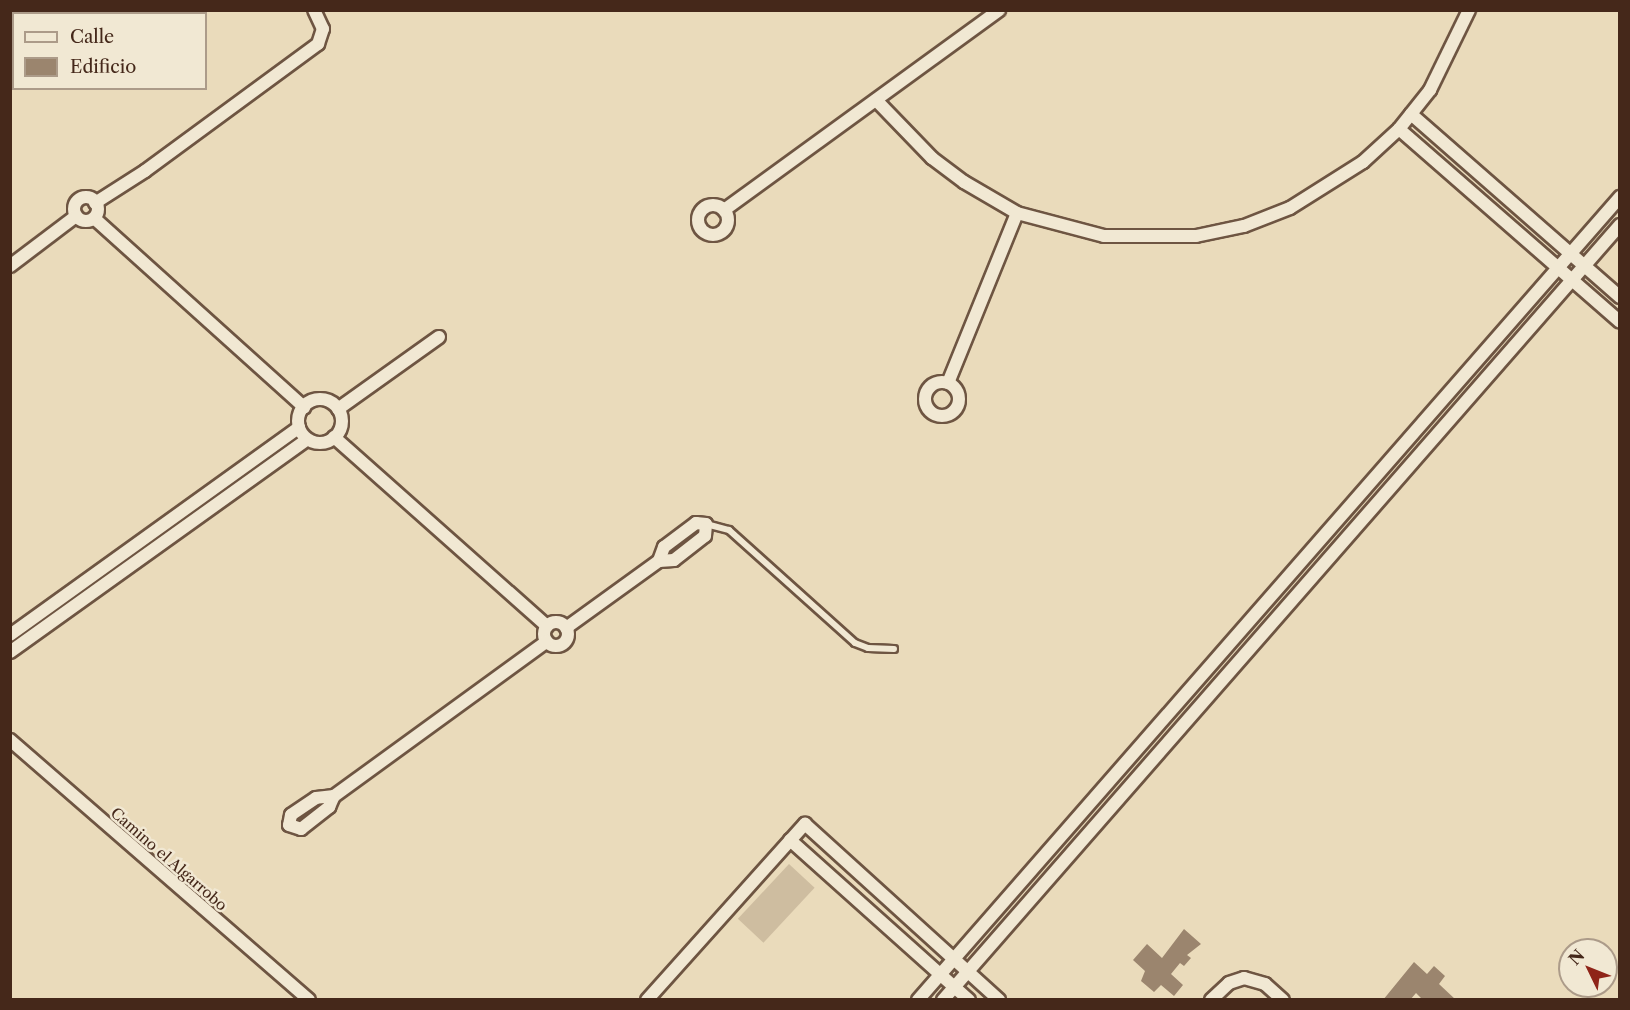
<!DOCTYPE html>
<html>
<head>
<meta charset="utf-8">
<style>
  body { margin:0 }
  #map { position:relative; width:1630px; height:1010px; overflow:hidden; background:#eadbbb; font-family:"Libre Caslon Text",serif }
  div>[style] { position:absolute }
  [style*='--x'] { left:calc(var(--x)*1px); top:calc(var(--y)*1px); width:calc(var(--w)*1px); rotate:calc(var(--a)*1deg) }
  .green>* { inset:0; background:#cebda0; transform-origin:0 0 }
  .building>* { inset:0; background:#9b856e }
  .roads { filter:drop-shadow(2px 0 #6e5542) drop-shadow(-2px 0 #6e5542) drop-shadow(0 2px #6e5542) drop-shadow(0 -2px #6e5542) }
  .service>* { height:6px; margin:-3px; padding:0 3px; transform-origin:3px; border-radius:3px; background:#f1e8d3 }
  .minor>* { height:12px; margin:-6px; padding:0 6px; transform-origin:6px; border-radius:6px; background:#f1e8d3 }
  .minor>.ring { margin:-6px; padding:0; box-sizing:content-box; background:none; border:12px solid #f1e8d3; border-radius:50% }
  span { translate:-50% -50%; white-space:nowrap; text-align:center; line-height:1.15; -webkit-text-stroke:5px #f1e8d3; paint-order:stroke }
  .street-label { font-size:15px; color:#45281a }
  .frame { position:absolute; inset:0; border:12px solid #45281a; pointer-events:none }
  .legend { position:absolute; left:12px; top:12px; width:195px; height:78px; box-sizing:border-box; background:#f1e8d3; border:2px solid #ac9b89; margin:0; padding:8px 10px; list-style:none; font-size:18px; color:#45281a }
  .legend li { display:flex; align-items:center; gap:12px; height:30px }
  .legend b { width:30px; border:2px solid #ac9b89 }
  .north { position:absolute; left:1558px; top:938px; width:60px; height:60px; box-sizing:border-box; background:#f1e8d3; border:2px solid #ac9b89; border-radius:50%; rotate:313deg; font-size:16px; font-weight:700; line-height:24px; text-align:center; color:#45281a }
  .north::after { content:''; display:block; margin:auto; width:21px; height:27px; background:#8f2418; clip-path:polygon(50% 0,100% 100%,50% 72%,0 100%) }
</style>
</head>
<body>
<div id="map">
  <div class="green">
    <div style="left:789px;top:864px;width:35px;height:75px;rotate:43deg"></div>
  </div>
  <div class="building">
    <div style="clip-path:polygon(1184px 929px,1201px 944px,1187px 955px,1191px 958px,1184px 966px,1180px 963px,1171px 974px,1183px 985px,1174px 996px,1161px 985px,1154px 992px,1141px 981px,1145px 971px,1133px 960px,1147px 944px,1162px 958px)"></div>
    <div style="clip-path:polygon(1414px 962px,1427px 974px,1434px 966px,1445px 976px,1439px 984px,1456px 1000px,1423px 1000px,1416px 993px,1410px 1000px,1383px 1000px)"></div>
  </div>
  <div class="roads">
    <div class="service">
      <div style="--x:706;--y:524;--w:24;--a:15"></div>
      <div style="--x:729;--y:530;--w:169;--a:41.9"></div>
      <div style="--x:855;--y:643;--w:14;--a:21"></div>
      <div style="--x:868;--y:648;--w:26;--a:2"></div>
    </div>
    <div class="minor">
      <div style="--x:876;--y:100;--w:81;--a:46"></div>
      <div style="--x:932;--y:158;--w:40;--a:37"></div>
      <div style="--x:964;--y:182;--w:61;--a:30.3"></div>
      <div style="--x:1017;--y:213;--w:90;--a:14.8"></div>
      <div style="--x:1104;--y:236;--w:92;--a:0"></div>
      <div style="--x:1196;--y:236;--w:49;--a:-11.8"></div>
      <div style="--x:1244;--y:226;--w:49;--a:-21.4"></div>
      <div style="--x:1290;--y:208;--w:86;--a:-32.2"></div>
      <div style="--x:1363;--y:162;--w:49;--a:-42.5"></div>
      <div style="--x:1399;--y:129;--w:50;--a:-51.5"></div>
      <div style="--x:1430;--y:90;--w:89;--a:-64"></div>
      <div style="--x:1411;--y:114;--w:278;--a:41.2"></div>
      <div style="--x:1399;--y:129;--w:293;--a:41.1"></div>
      <div class="ring" style="left:74px;top:197px;width:12px;height:12px"></div>
      <div style="--x:95;--y:203;--w:59;--a:-32.6"></div>
      <div style="--x:145;--y:171;--w:215;--a:-36.3"></div>
      <div style="--x:318;--y:44;--w:16;--a:-72"></div>
      <div style="--x:323;--y:29;--w:21;--a:-115"></div>
      <div class="ring" style="left:698px;top:205px;width:18px;height:18px"></div>
      <div style="--x:724;--y:210;--w:340;--a:-36"></div>
      <div style="--x:94;--y:218;--w:283;--a:42"></div>
      <div style="--x:10;--y:266;--w:83;--a:-37.1"></div>
      <div class="ring" style="left:925px;top:382px;width:22px;height:22px"></div>
      <div style="--x:948;--y:383;--w:183;--a:-67.9"></div>
      <div class="ring" style="left:298px;top:399px;width:32px;height:32px"></div>
      <div style="--x:338;--y:409;--w:124;--a:-35.5"></div>
      <div style="--x:334;--y:437;--w:285;--a:41.6"></div>
      <div class="ring" style="left:544px;top:622px;width:12px;height:12px"></div>
      <div style="--x:566;--y:628;--w:115;--a:-35.8"></div>
      <div style="--x:659;--y:561;--w:15;--a:-4"></div>
      <div style="--x:674;--y:560;--w:39;--a:-38"></div>
      <div style="--x:705;--y:536;--w:12;--a:-85"></div>
      <div style="--x:706;--y:524;--w:10;--a:-174"></div>
      <div style="--x:696;--y:523;--w:40;--a:143"></div>
      <div style="--x:664;--y:547;--w:15;--a:110"></div>
      <div style="--x:10;--y:635;--w:356;--a:-35.7"></div>
      <div style="--x:10;--y:652;--w:365;--a:-35.6"></div>
      <div style="--x:10;--y:740;--w:396;--a:41"></div>
      <div style="--x:334;--y:796;--w:18;--a:174"></div>
      <div style="--x:316;--y:798;--w:30;--a:146"></div>
      <div style="--x:291;--y:815;--w:10;--a:101"></div>
      <div style="--x:289;--y:825;--w:13;--a:18"></div>
      <div style="--x:301;--y:829;--w:36;--a:-38"></div>
      <div style="--x:329;--y:807;--w:12;--a:-66"></div>
      <div style="--x:334;--y:796;--w:263;--a:-36"></div>
      <div style="--x:790;--y:840;--w:240;--a:41.8"></div>
      <div style="--x:647;--y:1000;--w:237;--a:-48.1"></div>
      <div style="--x:805;--y:824;--w:262;--a:42.2"></div>
      <div style="--x:918;--y:1000;--w:1067;--a:-48.84"></div>
      <div style="--x:943;--y:1000;--w:1029;--a:-48.86"></div>
      <div style="--x:1211;--y:1000;--w:25;--a:-43"></div>
      <div style="--x:1229;--y:983;--w:16;--a:-18"></div>
      <div style="--x:1244;--y:978;--w:22;--a:16"></div>
      <div style="--x:1265;--y:984;--w:24;--a:42"></div>
    </div>
  </div>
  <div class="street-label">
    <span style="left:169px;top:859px;rotate:41deg">Camino el Algarrobo</span>
  </div>
  <div class="frame"></div>
  <ul class="legend">
  <li><b style="height:8px;background:#f1e8d3"></b>Calle</li>
  <li><b style="height:16px;background:#9b856e"></b>Edificio</li>
  </ul>
  <div class="north">N</div>
</div>
</body>
</html>
